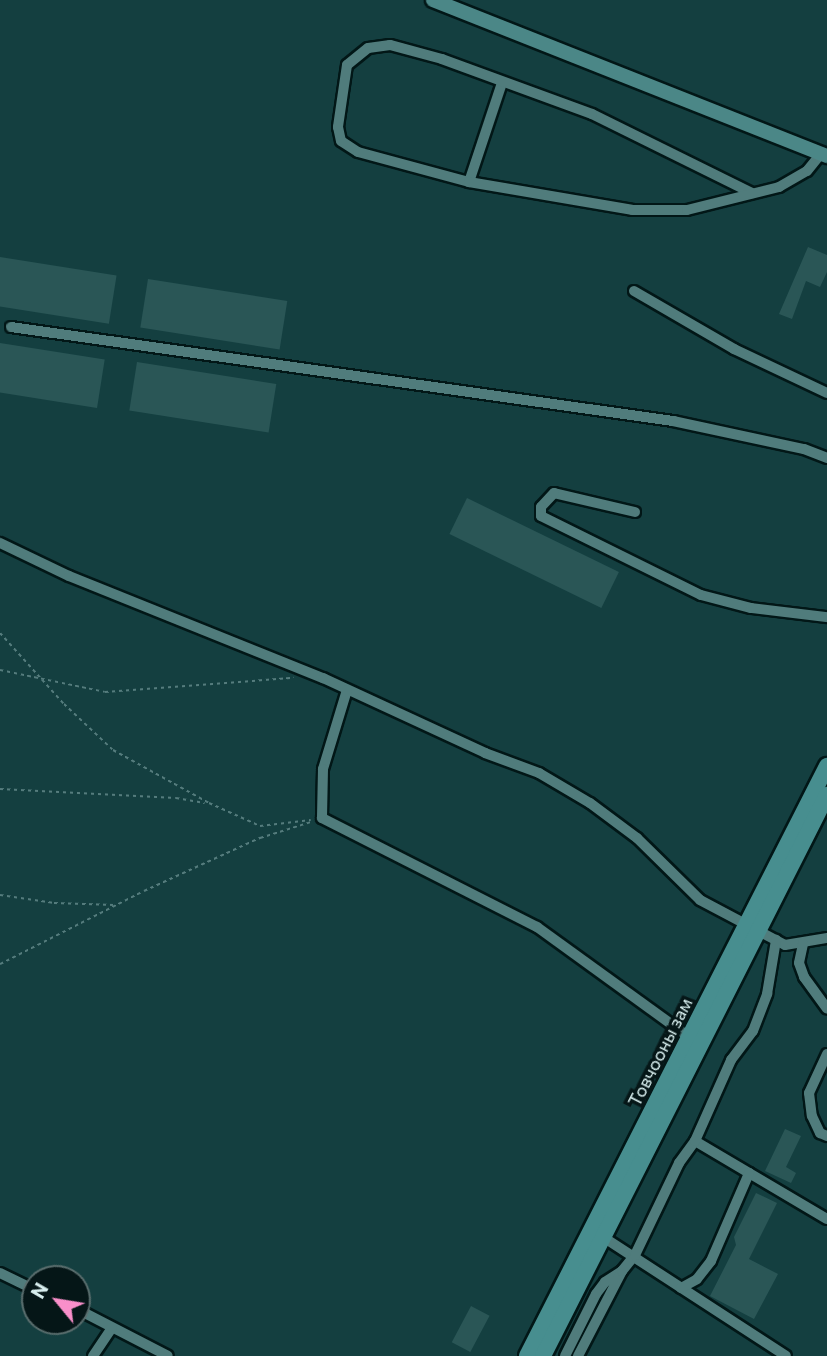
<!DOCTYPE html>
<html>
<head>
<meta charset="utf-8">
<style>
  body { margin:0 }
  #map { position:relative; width:827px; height:1356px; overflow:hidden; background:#003233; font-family:Commissioner,sans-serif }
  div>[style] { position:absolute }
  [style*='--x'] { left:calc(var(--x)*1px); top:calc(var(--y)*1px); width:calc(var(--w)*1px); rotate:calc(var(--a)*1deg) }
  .built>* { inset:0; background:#143f40 }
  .building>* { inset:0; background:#2a5656; transform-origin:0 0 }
  .path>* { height:2px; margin-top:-1px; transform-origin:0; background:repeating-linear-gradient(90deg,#557c7d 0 3.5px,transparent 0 7px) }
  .roads { filter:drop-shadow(2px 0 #021717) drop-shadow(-2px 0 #021717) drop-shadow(0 2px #021717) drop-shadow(0 -2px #021717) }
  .minor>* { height:10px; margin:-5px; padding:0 5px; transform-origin:5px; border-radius:5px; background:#507c7c }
  .major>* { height:14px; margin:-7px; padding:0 7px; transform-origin:7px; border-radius:7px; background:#4b8787 }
  .highway>* { height:16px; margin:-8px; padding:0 8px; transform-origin:8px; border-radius:8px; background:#478e8f }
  span { translate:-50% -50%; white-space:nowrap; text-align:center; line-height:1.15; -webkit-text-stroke:7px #051617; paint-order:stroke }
  .street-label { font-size:18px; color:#d8efef }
  .north { position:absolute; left:21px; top:1265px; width:70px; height:70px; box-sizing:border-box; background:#051617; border:2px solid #596d6d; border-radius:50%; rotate:300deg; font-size:19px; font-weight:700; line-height:28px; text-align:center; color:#d8efef }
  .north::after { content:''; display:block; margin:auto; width:24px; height:32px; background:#f98fca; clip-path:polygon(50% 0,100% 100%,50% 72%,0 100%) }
</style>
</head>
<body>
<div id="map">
  <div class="built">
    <div style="clip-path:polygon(evenodd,0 0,827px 0,827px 1356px,0 1356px,0 0,35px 1279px,77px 1279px,77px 1321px,35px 1321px,35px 1279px)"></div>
  </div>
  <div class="building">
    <div style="clip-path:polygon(808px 247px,827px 255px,827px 272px,820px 287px,806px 281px,792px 319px,779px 314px)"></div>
    <div style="left:0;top:257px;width:118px;height:49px;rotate:9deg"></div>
    <div style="left:148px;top:279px;width:141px;height:49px;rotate:9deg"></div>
    <div style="left:0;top:343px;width:106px;height:49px;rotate:9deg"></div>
    <div style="left:137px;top:362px;width:141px;height:49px;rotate:9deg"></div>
    <div style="left:467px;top:498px;width:169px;height:40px;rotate:26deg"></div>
    <div style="clip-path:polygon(785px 1129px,801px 1136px,786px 1167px,796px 1173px,791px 1183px,765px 1171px)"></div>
    <div style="clip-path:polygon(756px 1193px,777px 1203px,749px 1259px,778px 1274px,754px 1319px,710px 1296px,736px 1245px,734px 1237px)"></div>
    <div style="left:471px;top:1306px;width:21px;height:41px;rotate:28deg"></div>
  </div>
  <div class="path">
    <div style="--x:0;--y:633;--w:96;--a:48"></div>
    <div style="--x:64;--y:704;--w:67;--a:43.2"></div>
    <div style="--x:113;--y:750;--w:110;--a:28.9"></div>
    <div style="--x:209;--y:803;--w:56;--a:24.3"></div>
    <div style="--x:260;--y:826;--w:51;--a:-6.7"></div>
    <div style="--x:0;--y:670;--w:107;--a:11.8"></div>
    <div style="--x:105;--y:692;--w:189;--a:-4.3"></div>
    <div style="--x:0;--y:789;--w:176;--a:2.9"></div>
    <div style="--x:176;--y:798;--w:29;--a:10"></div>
    <div style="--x:0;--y:895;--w:55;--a:8.4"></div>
    <div style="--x:54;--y:903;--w:60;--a:1.9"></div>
    <div style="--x:0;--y:964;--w:161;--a:-26.9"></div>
    <div style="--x:144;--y:891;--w:128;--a:-24.6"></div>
    <div style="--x:260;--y:838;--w:53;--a:-17.4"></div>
  </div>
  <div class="roads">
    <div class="minor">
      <div style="--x:469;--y:182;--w:104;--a:-71.6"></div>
      <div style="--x:752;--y:193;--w:178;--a:-153.7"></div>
      <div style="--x:592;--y:114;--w:160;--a:-159.9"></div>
      <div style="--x:442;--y:59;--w:54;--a:-164.9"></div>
      <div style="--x:390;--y:45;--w:22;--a:172"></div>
      <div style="--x:368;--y:48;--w:27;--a:141"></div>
      <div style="--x:347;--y:65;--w:63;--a:98.3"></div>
      <div style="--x:338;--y:127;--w:14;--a:78"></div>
      <div style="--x:341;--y:141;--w:20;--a:33"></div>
      <div style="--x:358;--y:152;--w:115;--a:15.1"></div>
      <div style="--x:469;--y:182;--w:165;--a:9.7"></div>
      <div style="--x:632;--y:210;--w:55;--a:0"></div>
      <div style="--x:687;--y:210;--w:95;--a:-14"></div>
      <div style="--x:779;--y:187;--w:32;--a:-30"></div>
      <div style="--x:807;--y:171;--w:22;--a:-51"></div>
      <div style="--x:634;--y:291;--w:116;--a:30.1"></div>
      <div style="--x:734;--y:349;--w:103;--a:25.3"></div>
      <div style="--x:11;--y:327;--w:669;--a:8.08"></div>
      <div style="--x:673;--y:421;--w:134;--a:12.1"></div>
      <div style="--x:804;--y:449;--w:25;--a:21"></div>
      <div style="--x:635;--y:512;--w:83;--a:-166.8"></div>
      <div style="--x:554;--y:493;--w:19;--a:133"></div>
      <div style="--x:541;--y:507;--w:9;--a:90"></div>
      <div style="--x:541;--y:516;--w:178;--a:26.3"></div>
      <div style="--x:701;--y:595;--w:52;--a:14.6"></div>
      <div style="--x:751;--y:608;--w:77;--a:6.8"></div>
      <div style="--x:0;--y:543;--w:76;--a:25.6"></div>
      <div style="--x:69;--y:576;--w:274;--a:21.9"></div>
      <div style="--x:323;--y:678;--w:179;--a:24.8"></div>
      <div style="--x:485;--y:753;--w:58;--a:20.3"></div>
      <div style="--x:539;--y:773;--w:59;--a:30.5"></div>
      <div style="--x:590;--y:803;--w:59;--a:36.7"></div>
      <div style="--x:637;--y:838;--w:88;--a:44.5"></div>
      <div style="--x:700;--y:900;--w:96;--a:27.9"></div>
      <div style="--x:785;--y:945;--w:43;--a:-9.5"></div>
      <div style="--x:347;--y:690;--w:83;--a:106.9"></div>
      <div style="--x:323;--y:769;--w:49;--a:91.2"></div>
      <div style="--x:322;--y:818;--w:241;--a:26.9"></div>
      <div style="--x:537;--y:927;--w:188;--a:35.9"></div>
      <div style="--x:803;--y:944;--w:19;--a:102"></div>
      <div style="--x:799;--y:963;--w:15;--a:70"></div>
      <div style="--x:804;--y:977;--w:39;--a:54"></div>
      <div style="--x:827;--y:1054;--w:43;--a:114.8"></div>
      <div style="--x:809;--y:1093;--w:23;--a:83"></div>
      <div style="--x:812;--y:1116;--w:19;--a:65"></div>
      <div style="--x:820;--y:1133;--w:8;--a:23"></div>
      <div style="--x:695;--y:1141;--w:153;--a:30.6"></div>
      <div style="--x:603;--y:1237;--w:218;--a:33"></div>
      <div style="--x:0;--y:1273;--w:39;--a:26"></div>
      <div style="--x:681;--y:1288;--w:18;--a:-29"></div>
      <div style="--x:697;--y:1279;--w:23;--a:-52"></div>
      <div style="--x:711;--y:1261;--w:96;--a:-66.6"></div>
      <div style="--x:77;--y:1309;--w:102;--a:27.3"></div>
      <div style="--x:93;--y:1356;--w:34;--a:-56"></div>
      <div style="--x:565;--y:1356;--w:69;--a:-63.4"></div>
      <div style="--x:596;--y:1294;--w:15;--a:-53"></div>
      <div style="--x:605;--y:1282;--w:20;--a:-33"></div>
      <div style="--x:578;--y:1356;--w:96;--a:-62.6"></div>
      <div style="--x:622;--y:1271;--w:21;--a:-51"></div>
      <div style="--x:635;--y:1255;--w:102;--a:-64.4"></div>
      <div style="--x:679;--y:1163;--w:27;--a:-54"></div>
      <div style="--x:695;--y:1141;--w:89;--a:-66"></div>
      <div style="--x:731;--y:1060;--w:36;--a:-53"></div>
      <div style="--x:753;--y:1031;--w:40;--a:-69"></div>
      <div style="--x:767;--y:994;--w:55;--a:-80.5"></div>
    </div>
    <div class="major">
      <div style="--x:433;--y:0;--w:424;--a:21.6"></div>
    </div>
    <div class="highway">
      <div style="--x:527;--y:1356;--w:662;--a:-63.05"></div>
      <div style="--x:543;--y:1356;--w:629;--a:-63.15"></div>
    </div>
  </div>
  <div class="street-label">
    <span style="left:660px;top:1052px;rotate:-63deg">Товчооны зам</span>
  </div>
  <div class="north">N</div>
</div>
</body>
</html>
